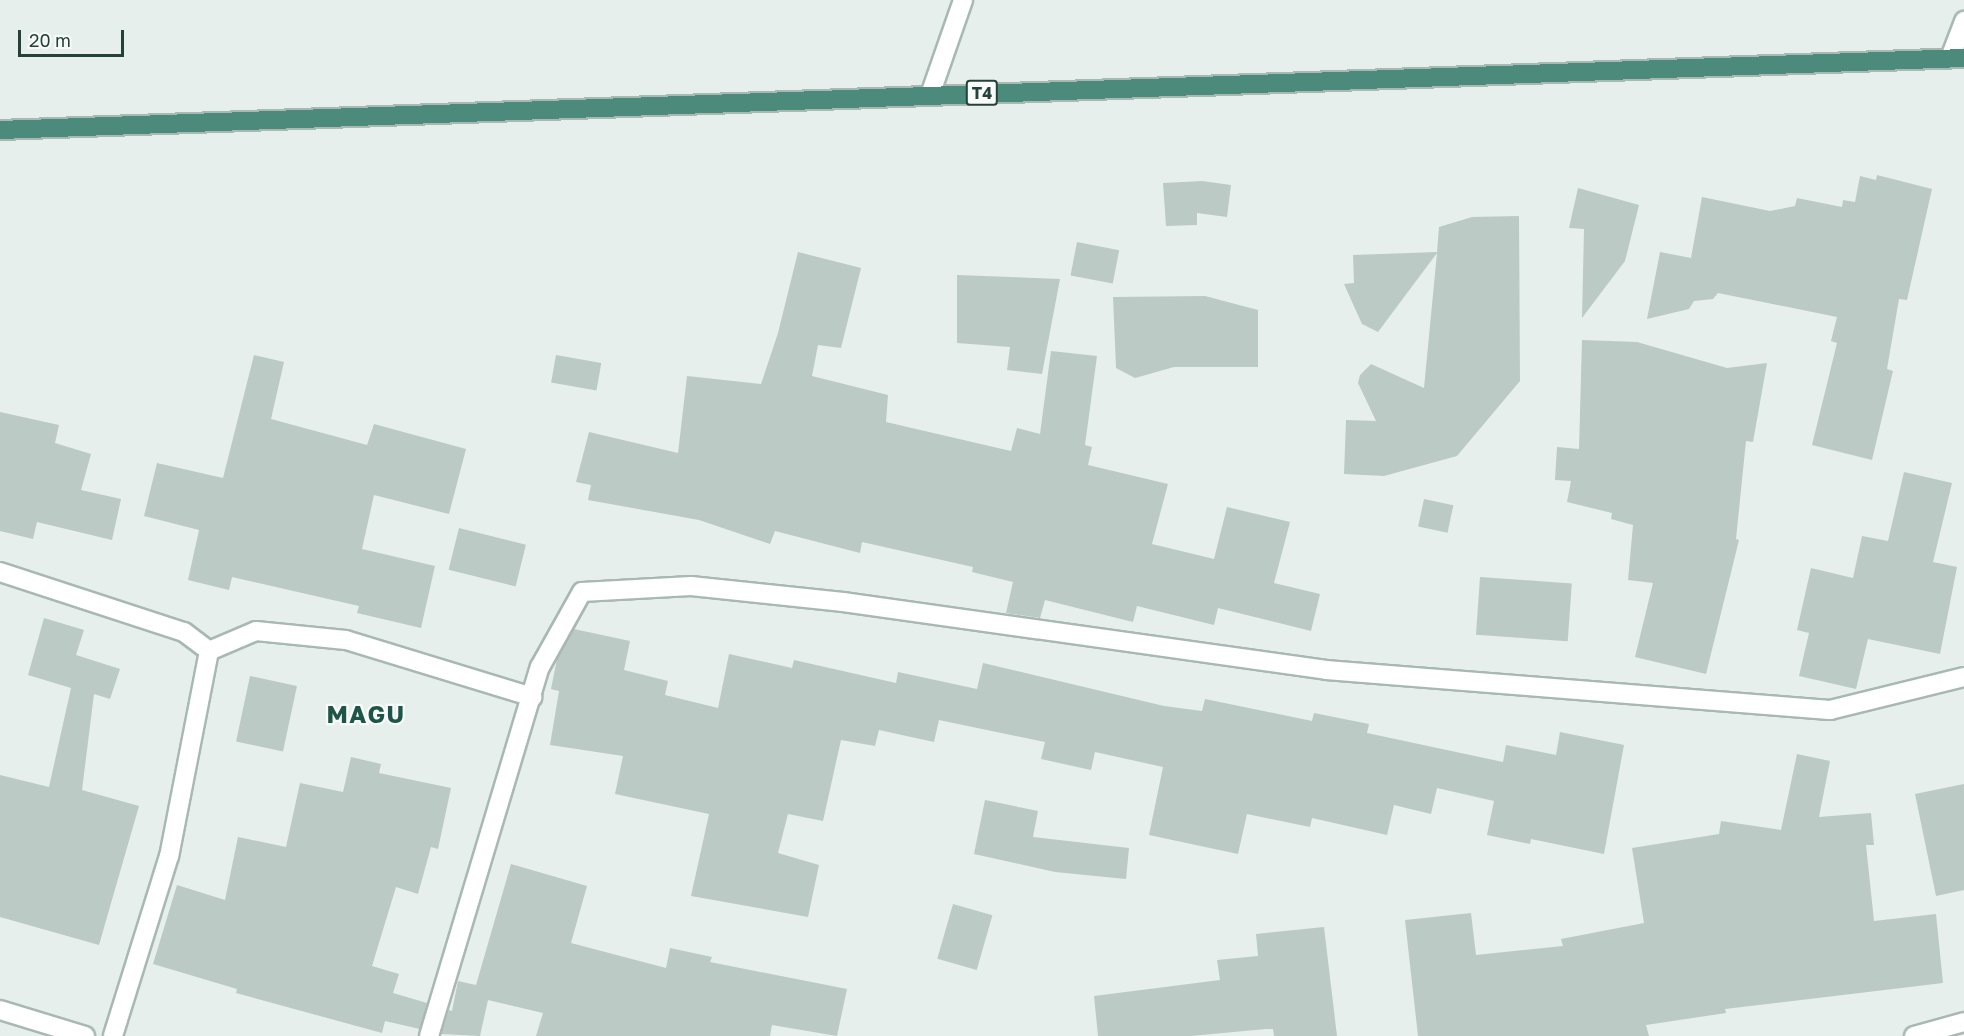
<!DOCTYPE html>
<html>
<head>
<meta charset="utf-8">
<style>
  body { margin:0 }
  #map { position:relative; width:1964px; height:1036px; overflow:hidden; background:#e6efeb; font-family:"Golos Text",sans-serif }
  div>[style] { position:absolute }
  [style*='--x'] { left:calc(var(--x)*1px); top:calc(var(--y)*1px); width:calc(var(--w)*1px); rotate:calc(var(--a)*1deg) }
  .building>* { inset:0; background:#bbcac4; transform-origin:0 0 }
  .roads { filter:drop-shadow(2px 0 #a8b8b2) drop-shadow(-2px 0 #a8b8b2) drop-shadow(0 2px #a8b8b2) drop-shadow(0 -2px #a8b8b2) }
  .minor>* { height:18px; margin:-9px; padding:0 9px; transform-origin:9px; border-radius:9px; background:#fff }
  .secondary>* { height:18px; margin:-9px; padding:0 9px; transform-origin:9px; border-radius:9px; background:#fff }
  .trunk>* { height:18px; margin:-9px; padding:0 9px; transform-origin:9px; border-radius:9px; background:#4c8a7c }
  span { translate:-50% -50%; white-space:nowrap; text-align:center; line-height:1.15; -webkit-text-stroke:4.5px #f7fbf9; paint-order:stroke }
  .shield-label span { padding:2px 4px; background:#f7fbf9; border:2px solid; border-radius:4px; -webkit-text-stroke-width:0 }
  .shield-label { font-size:16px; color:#24423a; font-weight:700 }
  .district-label { font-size:24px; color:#1f5548; font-weight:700; letter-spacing:1.5px }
  .scale { position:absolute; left:18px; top:30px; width:106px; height:27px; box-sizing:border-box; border:3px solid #24423a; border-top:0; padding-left:8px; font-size:18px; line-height:21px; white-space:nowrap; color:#24423a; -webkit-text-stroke:4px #f7fbf9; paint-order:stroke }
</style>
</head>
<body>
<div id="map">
  <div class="building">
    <div style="clip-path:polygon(1877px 175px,1932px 189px,1907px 300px,1899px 299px,1887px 369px,1893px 371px,1872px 460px,1812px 445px,1837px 343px,1831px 341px,1837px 317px,1718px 293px,1713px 299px,1694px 301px,1689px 309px,1647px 319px,1660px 252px,1691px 258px,1702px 197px,1770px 211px,1795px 206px,1797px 198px,1842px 207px,1843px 200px,1855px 202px,1860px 176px,1876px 180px)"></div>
    <div style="clip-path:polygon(1202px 181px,1231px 185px,1227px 217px,1197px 213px,1197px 225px,1166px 226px,1163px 183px)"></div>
    <div style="clip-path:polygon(1578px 188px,1639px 205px,1625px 261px,1582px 318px,1584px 229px,1569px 228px)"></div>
    <div style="clip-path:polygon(1519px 216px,1520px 381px,1457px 456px,1384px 476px,1344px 474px,1346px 420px,1376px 421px,1358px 383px,1360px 375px,1371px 364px,1424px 388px,1437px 253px,1378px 332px,1362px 324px,1344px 284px,1354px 283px,1353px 255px,1437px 252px,1439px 227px,1472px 217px)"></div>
    <div style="left:1077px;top:242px;width:43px;height:34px;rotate:11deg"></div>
    <div style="clip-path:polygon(798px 252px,861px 268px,841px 348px,818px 345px,812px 376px,888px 395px,886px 422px,1011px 451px,1017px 428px,1040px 434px,1051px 351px,1097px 356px,1085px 445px,1092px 447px,1088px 465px,1168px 484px,1152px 544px,1214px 559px,1227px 507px,1290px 522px,1274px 583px,1320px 594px,1311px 631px,1218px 608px,1214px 625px,1137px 606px,1133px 622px,1045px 600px,1040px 618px,1012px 614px,1006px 613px,1013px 582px,972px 572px,973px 567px,862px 542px,860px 553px,775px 531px,770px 544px,699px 520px,588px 500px,591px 485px,576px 482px,589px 432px,678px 453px,687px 376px,761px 384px,778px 333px)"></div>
    <div style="clip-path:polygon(957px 275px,1060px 279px,1042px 374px,1007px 370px,1010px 347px,957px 343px)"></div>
    <div style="clip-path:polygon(1205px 296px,1258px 310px,1258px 367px,1174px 367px,1135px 378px,1116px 368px,1113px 297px)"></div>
    <div style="clip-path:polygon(1582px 340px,1637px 342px,1727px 368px,1767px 363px,1753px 442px,1746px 441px,1736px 539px,1739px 540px,1706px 674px,1635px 657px,1653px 583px,1628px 580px,1633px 525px,1611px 519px,1612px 513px,1567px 502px,1571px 481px,1555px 480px,1557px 447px,1579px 449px)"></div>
    <div style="clip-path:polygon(254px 355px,284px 362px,271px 419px,367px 445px,374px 424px,466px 449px,449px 514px,374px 495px,362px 549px,435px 566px,421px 628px,357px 613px,359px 606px,232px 577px,229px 590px,188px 580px,199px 530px,144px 516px,157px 463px,223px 478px)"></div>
    <div style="left:556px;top:355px;width:46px;height:28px;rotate:10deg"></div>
    <div style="clip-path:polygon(0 412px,59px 425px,55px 443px,91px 454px,81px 490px,121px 499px,112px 540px,37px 522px,33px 539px,0 531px)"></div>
    <div style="clip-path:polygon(1904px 472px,1952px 483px,1933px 562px,1957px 567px,1940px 654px,1868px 639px,1856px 689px,1799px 676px,1809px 633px,1797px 630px,1811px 568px,1853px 578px,1862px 536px,1888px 541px)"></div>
    <div style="left:1424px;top:499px;width:30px;height:28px;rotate:12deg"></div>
    <div style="left:459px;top:528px;width:69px;height:43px;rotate:14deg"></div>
    <div style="left:1480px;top:577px;width:92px;height:58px;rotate:4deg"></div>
    <div style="clip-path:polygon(44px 618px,84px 630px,76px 655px,120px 669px,110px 699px,94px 694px,82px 790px,139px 806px,99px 945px,0 917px,0 775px,49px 787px,71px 688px,28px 675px)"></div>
    <div style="clip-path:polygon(574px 629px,630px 641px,624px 670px,668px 681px,665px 695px,718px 708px,729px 654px,792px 668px,794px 660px,896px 683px,898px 672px,977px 689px,983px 663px,1164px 706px,1202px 711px,1205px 699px,1312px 721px,1314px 713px,1369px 724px,1367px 733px,1503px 762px,1506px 745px,1556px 755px,1560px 732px,1624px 745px,1604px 854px,1531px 839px,1530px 844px,1487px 835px,1494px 801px,1437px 788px,1431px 814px,1394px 805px,1387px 835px,1312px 818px,1310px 827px,1247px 814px,1238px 854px,1149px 835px,1163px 767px,1095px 752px,1091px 770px,1041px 759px,1045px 742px,939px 720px,934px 742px,879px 730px,875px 746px,841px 740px,823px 821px,788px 814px,778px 853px,819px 865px,808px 917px,691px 896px,709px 814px,615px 794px,623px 756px,550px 745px,559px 691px,551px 689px,557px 659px)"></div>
    <div style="left:250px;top:676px;width:48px;height:67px;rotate:12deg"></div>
    <div style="clip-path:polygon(1797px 754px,1830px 761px,1819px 817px,1871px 813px,1874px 845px,1866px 845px,1874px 921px,1936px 914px,1943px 983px,1725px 1009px,1726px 1013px,1646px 1025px,1649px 1036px,1418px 1036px,1405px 920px,1471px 913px,1476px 955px,1563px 946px,1561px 939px,1644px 923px,1632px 848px,1719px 834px,1721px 821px,1781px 830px)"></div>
    <div style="clip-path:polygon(351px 757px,381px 764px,379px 773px,451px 788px,438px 849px,431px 847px,418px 894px,396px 887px,372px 966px,399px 974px,393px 993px,427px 1003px,420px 1029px,385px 1021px,382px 1033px,236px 993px,237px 989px,153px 964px,177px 885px,225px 900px,238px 837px,286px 847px,300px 783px,343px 792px)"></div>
    <div style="clip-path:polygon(1964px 784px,1964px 890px,1936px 896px,1915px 794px)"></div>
    <div style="clip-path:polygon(985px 800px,1038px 811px,1033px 837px,1129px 848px,1126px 879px,1055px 872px,974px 854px)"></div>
    <div style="clip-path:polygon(511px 864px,587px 886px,571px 943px,666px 968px,670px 948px,712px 957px,710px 962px,847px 989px,837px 1036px,772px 1025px,770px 1036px,536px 1036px,543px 1013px,488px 1000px,480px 1036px,441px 1034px,449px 1010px,452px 1011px,458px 981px,476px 985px)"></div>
    <div style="left:953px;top:904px;width:41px;height:57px;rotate:16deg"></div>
    <div style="clip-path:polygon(1324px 927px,1337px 1036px,1274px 1036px,1273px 1029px,1266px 1029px,1191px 1036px,1098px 1036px,1094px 996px,1220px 980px,1217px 960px,1258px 956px,1256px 934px)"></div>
  </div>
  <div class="roads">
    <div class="minor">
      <div style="--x:1950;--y:58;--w:40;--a:-69"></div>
      <div style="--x:930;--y:95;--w:101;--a:-70.8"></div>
      <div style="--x:0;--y:572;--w:194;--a:18.1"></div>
      <div style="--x:184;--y:632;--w:31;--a:37"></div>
      <div style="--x:209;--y:651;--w:209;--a:101"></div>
      <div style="--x:169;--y:856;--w:189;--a:107.3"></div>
      <div style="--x:209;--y:651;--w:51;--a:-23.1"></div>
      <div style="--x:256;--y:631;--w:90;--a:5.7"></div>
      <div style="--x:346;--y:640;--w:195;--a:17"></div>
      <div style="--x:429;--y:1036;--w:385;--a:-73.3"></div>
      <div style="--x:540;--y:667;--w:86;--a:-60.8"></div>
      <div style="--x:582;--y:592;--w:109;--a:-3.2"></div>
      <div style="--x:691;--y:586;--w:153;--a:6"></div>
      <div style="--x:843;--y:602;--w:488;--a:8"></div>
      <div style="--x:1326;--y:670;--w:506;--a:4.54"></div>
      <div style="--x:1830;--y:710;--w:138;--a:-13.8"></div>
    </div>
    <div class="secondary">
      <div style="--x:0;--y:1010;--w:89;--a:17"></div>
      <div style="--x:1914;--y:1036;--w:52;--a:-15.6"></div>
    </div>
    <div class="trunk">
      <div style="--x:0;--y:130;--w:1965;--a:-2.1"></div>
    </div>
  </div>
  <div class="shield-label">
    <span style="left:982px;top:93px">T4</span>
  </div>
  <div class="district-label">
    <span style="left:366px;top:714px">MAGU</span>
  </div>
  <div class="scale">20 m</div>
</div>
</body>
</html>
